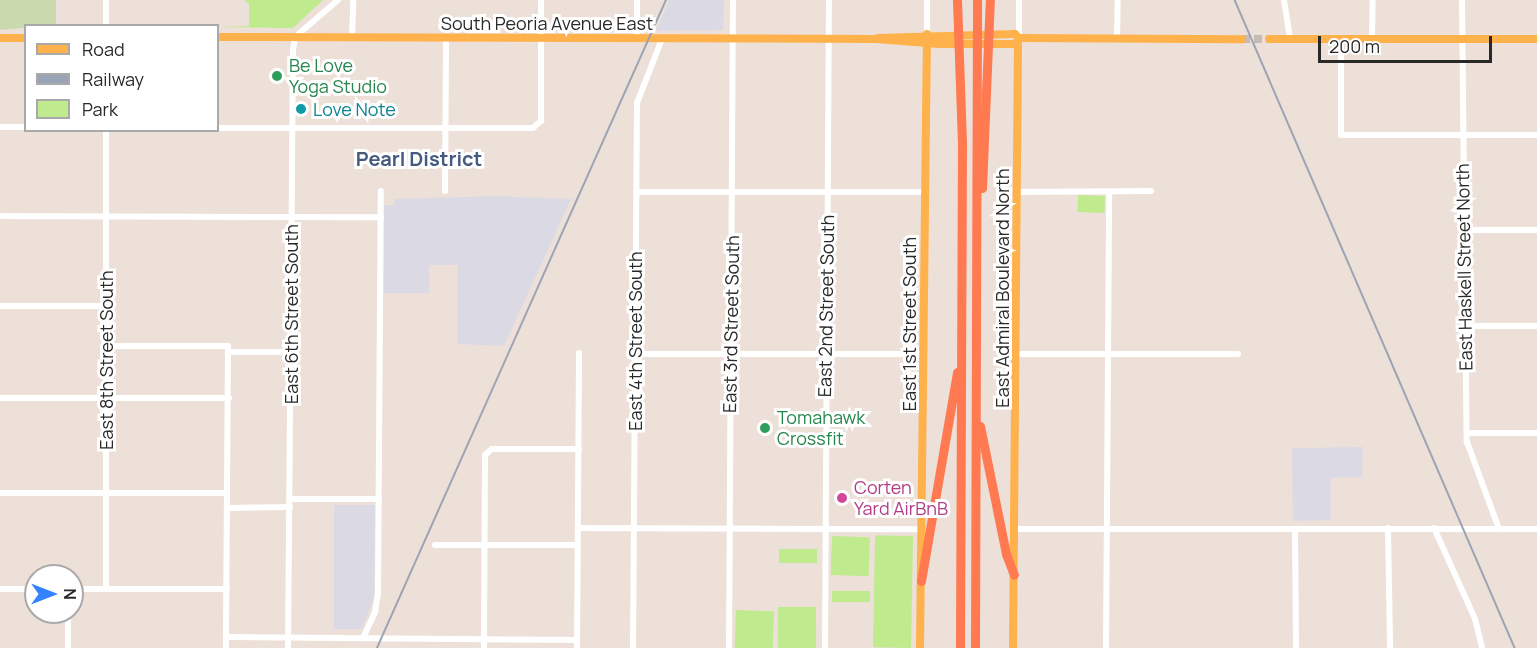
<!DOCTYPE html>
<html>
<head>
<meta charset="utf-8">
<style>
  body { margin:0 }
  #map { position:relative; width:1537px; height:648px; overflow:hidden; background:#ede0d8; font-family:Manrope,sans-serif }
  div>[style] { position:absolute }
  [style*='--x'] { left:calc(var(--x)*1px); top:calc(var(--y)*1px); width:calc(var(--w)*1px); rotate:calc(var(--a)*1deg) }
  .industrial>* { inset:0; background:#dbdae4 }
  .green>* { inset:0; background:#c0ea8e; transform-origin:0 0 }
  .cemetery>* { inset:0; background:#cbd9ae }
  .major-tunnel>* { height:8px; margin-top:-4px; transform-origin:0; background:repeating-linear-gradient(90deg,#c6bbb5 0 8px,transparent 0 12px) }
  .minor>* { height:6px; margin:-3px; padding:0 3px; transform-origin:3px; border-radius:3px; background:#fff }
  .major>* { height:8px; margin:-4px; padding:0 4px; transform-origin:4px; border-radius:4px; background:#ffb14b }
  .highway>* { height:9px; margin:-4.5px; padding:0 4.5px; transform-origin:4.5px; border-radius:4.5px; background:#ff7951 }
  .rail>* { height:1.5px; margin:-0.75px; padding:0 0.75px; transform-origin:0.75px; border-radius:0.75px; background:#9ba4b5 }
  .dots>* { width:16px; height:16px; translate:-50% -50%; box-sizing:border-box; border:3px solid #fff; border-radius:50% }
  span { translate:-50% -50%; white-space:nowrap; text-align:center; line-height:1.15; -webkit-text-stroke:6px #fff; paint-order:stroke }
  .street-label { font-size:18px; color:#292929 }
  .leisure-label { font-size:18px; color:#27864d }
  .left { translate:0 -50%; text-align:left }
  .culture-label { font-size:18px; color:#0d838f }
  .hotel-label { font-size:18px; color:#b23c85 }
  .neighbourhood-label { font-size:20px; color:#445a7e; font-weight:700 }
  .legend { position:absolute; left:24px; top:24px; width:195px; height:108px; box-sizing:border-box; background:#fff; border:2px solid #a9a9a9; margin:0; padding:8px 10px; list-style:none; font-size:18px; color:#292929 }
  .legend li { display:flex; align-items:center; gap:12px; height:30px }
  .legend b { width:30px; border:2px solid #a9a9a9 }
  .north { position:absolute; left:24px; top:564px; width:60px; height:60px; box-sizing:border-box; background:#fff; border:2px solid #a9a9a9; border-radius:50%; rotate:90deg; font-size:16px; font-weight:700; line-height:24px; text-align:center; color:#292929 }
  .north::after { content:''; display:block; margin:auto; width:21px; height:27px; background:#3382ff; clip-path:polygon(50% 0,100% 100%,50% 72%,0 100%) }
  .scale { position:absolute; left:1318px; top:36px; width:174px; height:27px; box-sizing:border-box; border:3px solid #292929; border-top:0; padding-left:8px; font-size:18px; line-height:21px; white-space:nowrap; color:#292929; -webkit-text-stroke:4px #fff; paint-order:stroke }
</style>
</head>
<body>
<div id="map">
  <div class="industrial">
    <div style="clip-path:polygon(669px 0,724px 0,723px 30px,656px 31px)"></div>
    <div style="clip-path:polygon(496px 196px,571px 199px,504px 346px,457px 344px,458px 265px,429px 265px,429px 293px,384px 293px,384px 205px,394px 205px,394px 199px)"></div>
    <div style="clip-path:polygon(1363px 447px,1362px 477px,1331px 478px,1331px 520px,1293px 521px,1292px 448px)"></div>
    <div style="clip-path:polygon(334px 505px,375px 505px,374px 598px,362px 629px,334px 629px)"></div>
  </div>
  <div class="green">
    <div style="clip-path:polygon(244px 0,323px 0,293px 28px,218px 27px,249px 26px,249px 4px)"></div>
    <div style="left:1078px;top:195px;width:27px;height:17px;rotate:2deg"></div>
    <div style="left:832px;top:536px;width:38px;height:39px;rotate:2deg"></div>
    <div style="left:913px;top:536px;width:112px;height:38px;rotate:91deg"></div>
    <div style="left:779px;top:549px;width:38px;height:14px"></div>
    <div style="left:832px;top:591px;width:38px;height:11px"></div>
    <div style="left:778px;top:607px;width:38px;height:41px"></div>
    <div style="left:736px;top:610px;width:38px;height:38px;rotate:2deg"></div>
  </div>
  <div class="cemetery">
    <div style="clip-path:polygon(0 0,56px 0,56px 25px,0 30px)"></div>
  </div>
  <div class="major-tunnel">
    <div style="--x:1242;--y:39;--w:27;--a:0"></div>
  </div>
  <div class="minor">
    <div style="--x:637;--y:0;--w:39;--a:90"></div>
    <div style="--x:1284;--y:0;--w:39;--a:81"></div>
    <div style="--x:1462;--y:0;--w:442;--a:89.4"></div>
    <div style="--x:1467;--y:442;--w:93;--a:69.8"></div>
    <div style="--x:106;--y:26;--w:26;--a:-90"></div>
    <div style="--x:927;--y:34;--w:34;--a:-90"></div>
    <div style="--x:352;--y:38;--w:38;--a:-88"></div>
    <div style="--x:1019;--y:38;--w:38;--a:-90"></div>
    <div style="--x:1117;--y:39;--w:39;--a:-89"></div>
    <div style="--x:1341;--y:39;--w:96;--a:90"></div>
    <div style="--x:1341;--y:135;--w:196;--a:0"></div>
    <div style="--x:1372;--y:39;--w:39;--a:-89"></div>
    <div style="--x:0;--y:127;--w:26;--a:0"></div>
    <div style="--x:218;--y:128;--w:315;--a:0"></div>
    <div style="--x:533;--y:128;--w:11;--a:-41"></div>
    <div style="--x:541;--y:121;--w:121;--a:-90"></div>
    <div style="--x:445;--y:191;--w:153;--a:-89.6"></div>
    <div style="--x:636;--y:192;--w:289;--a:0"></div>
    <div style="--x:1018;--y:192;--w:133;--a:-0.4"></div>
    <div style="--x:0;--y:216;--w:381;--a:0.2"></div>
    <div style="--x:1464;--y:230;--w:73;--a:0"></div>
    <div style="--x:0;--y:306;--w:105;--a:0"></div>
    <div style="--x:1466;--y:326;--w:71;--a:0"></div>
    <div style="--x:106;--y:346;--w:122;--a:0"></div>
    <div style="--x:228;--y:346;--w:302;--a:90.4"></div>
    <div style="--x:228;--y:352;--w:68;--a:0"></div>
    <div style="--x:635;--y:354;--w:289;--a:0"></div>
    <div style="--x:1017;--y:354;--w:221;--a:0"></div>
    <div style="--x:0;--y:398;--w:229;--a:0"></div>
    <div style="--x:1467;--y:433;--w:70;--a:0"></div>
    <div style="--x:0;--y:493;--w:227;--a:0"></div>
    <div style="--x:290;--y:499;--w:89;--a:0"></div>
    <div style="--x:227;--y:508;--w:63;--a:-0.9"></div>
    <div style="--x:578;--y:528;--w:343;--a:0.2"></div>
    <div style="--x:1388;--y:528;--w:120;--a:89"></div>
    <div style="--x:1434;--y:528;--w:100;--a:65.7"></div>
    <div style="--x:1475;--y:619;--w:30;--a:76"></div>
    <div style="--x:1015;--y:529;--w:522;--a:0"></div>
    <div style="--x:1295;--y:529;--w:119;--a:89.5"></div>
    <div style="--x:435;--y:545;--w:143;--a:0"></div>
    <div style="--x:0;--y:589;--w:36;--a:0"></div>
    <div style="--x:72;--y:589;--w:155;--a:0"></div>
    <div style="--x:106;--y:589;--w:459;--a:-90"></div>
    <div style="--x:226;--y:637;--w:351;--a:0.5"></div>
    <div style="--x:363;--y:638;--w:29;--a:-65"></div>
    <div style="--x:375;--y:612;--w:20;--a:-81"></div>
    <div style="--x:378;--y:592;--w:401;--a:-89.6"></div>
    <div style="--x:68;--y:648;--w:36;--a:-90"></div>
    <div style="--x:288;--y:648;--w:598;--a:-89.52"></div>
    <div style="--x:293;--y:50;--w:13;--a:-81"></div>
    <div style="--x:295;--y:37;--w:57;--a:-40.7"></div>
    <div style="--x:484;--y:648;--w:193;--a:-89.7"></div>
    <div style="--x:485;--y:455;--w:9;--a:-41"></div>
    <div style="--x:492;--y:449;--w:87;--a:0"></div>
    <div style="--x:577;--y:648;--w:295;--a:-89.6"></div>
    <div style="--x:633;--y:648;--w:545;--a:-89.58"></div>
    <div style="--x:637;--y:103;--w:69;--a:-68.7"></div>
    <div style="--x:729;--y:648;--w:648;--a:-89.65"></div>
    <div style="--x:825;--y:648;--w:648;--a:-89.65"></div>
    <div style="--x:1106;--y:648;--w:456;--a:-89.6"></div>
  </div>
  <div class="major">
    <div style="--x:218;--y:37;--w:658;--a:0.17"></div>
    <div style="--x:876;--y:39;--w:64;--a:4.5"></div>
    <div style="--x:940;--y:44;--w:75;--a:0"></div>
    <div style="--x:1015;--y:44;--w:7;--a:-56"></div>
    <div style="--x:0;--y:38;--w:26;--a:0"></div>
    <div style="--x:878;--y:38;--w:137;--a:-1.7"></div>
    <div style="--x:1015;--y:34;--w:6;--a:45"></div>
    <div style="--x:1019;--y:38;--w:223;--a:0.3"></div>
    <div style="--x:1269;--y:39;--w:268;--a:0"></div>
    <div style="--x:920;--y:648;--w:614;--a:-89.35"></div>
    <div style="--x:1013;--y:648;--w:608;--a:-89.53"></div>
  </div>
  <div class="highway">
    <div style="--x:957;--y:0;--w:143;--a:88"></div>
    <div style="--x:962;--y:143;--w:505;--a:90.23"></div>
    <div style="--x:982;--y:188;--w:188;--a:-87.6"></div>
    <div style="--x:980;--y:426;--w:131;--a:78.5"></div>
    <div style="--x:1006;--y:554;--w:22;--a:69"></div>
    <div style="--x:921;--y:581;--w:212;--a:-80.2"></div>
    <div style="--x:975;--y:648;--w:648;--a:-89.82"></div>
  </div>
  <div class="rail">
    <div style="--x:1235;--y:0;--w:706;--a:66.63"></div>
    <div style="--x:377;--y:648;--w:710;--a:-65.96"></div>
  </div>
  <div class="dots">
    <div style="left:277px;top:76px;background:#2e9e5b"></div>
    <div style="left:301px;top:109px;background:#0f9aa8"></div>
    <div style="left:765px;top:428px;background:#2e9e5b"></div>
    <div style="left:842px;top:498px;background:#d1479c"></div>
  </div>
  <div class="street-label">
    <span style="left:547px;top:23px">South Peoria Avenue East</span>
    <span style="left:1464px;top:267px;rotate:-91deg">East Haskell Street North</span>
    <span style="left:1002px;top:288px;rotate:-90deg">East Admiral Boulevard North</span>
    <span style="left:826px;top:306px;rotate:-89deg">East 2nd Street South</span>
    <span style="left:291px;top:314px;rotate:-90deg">East 6th Street South</span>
    <span style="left:731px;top:324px;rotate:-89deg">East 3rd Street South</span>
    <span style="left:909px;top:324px;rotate:-90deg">East 1st Street South</span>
    <span style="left:635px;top:341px;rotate:-90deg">East 4th Street South</span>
    <span style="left:106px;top:360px;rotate:-90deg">East 8th Street South</span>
  </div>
  <div class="leisure-label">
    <span class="left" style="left:289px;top:76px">Be Love<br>Yoga Studio</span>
    <span class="left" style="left:777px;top:428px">Tomahawk<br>Crossfit</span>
  </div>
  <div class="culture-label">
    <span class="left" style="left:313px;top:109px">Love Note</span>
  </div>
  <div class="hotel-label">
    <span class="left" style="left:854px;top:498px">Corten<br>Yard AirBnB</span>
  </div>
  <div class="neighbourhood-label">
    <span style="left:419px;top:158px">Pearl District</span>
  </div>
  <ul class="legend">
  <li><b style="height:8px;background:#ffb14b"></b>Road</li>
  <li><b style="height:8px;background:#9ba4b5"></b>Railway</li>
  <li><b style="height:16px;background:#c0ea8e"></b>Park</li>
  </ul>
  <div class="north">N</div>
  <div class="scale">200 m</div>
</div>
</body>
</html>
